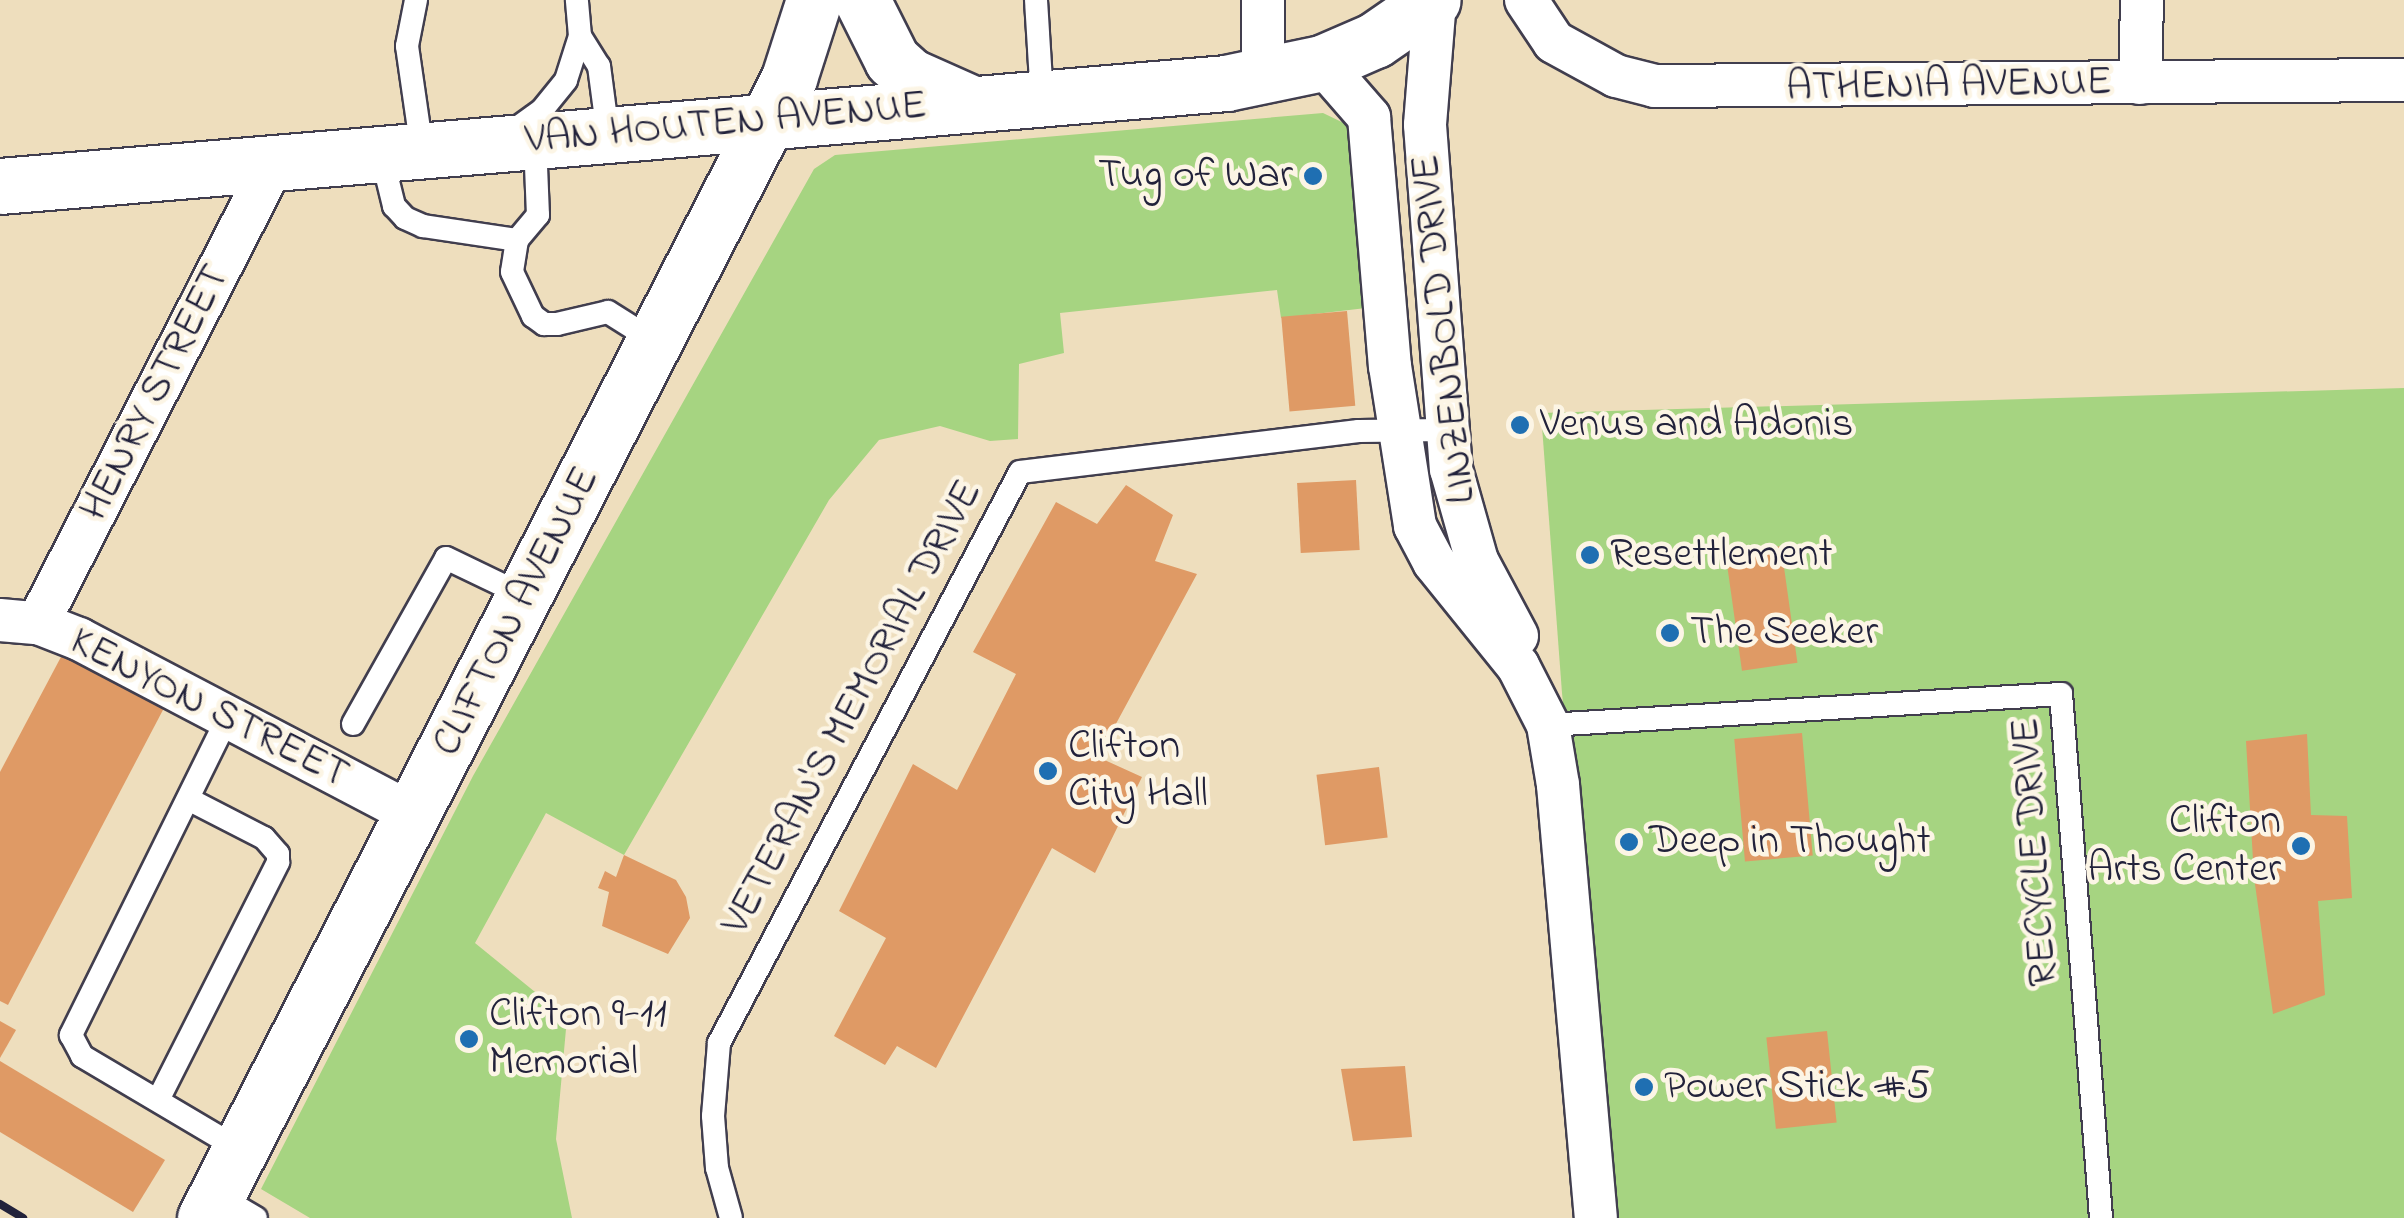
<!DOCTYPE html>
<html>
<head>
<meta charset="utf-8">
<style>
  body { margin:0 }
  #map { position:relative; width:2404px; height:1218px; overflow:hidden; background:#eedebd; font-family:"Indie Flower",sans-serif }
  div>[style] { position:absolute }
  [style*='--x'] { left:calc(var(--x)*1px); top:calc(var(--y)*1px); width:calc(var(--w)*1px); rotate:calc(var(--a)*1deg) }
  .green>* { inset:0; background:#a6d481 }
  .building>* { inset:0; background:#df9a65; transform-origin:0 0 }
  .roads { filter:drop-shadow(2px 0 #413e4e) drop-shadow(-2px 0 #413e4e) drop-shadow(0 2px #413e4e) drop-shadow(0 -2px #413e4e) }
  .lane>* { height:22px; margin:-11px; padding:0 11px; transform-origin:11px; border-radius:11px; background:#fff }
  .street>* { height:42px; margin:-21px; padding:0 21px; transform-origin:21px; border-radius:21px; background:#fff }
  .secondary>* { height:55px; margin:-27.5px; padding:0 27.5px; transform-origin:27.5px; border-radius:27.5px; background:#fff }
  .rail>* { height:8px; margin:-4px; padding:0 4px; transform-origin:4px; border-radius:4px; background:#22223b }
  .dots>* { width:28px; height:28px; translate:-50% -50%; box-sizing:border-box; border:5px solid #fcf5e5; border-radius:50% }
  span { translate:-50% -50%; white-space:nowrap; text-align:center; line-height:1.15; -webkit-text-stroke:9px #fcf5e5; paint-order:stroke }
  .street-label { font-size:42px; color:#22223b }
  .poi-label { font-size:42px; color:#22223b }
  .right { translate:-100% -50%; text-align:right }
  .left { translate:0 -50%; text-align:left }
</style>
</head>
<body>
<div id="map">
  <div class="green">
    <div style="clip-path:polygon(1323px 113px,1350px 126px,1366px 308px,1281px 318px,1277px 290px,1060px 313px,1064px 353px,1019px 364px,1018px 439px,990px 441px,940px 426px,879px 440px,829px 500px,624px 855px,546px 813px,475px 943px,567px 1018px,556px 1139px,572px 1218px,310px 1218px,261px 1189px,473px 776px,814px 169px,835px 155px)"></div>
    <div style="clip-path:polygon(2404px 388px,2404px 1218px,1614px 1218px,1562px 693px,1541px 413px)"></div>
  </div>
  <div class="building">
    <div style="left:1347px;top:311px;width:95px;height:66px;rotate:85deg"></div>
    <div style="left:1356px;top:480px;width:70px;height:59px;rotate:87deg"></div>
    <div style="clip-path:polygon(1126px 485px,1173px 515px,1155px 561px,1197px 574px,1098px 757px,1142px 777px,1095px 873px,1052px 848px,936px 1068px,897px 1046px,885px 1065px,834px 1036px,886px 938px,839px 911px,913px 764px,957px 790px,1016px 674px,973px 652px,1056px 502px,1097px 524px)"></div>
    <div style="left:1781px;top:546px;width:118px;height:56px;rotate:82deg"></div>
    <div style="clip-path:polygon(62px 655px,164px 708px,8px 1005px,0 1001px,0 772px)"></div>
    <div style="left:1802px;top:733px;width:123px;height:68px;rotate:85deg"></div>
    <div style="clip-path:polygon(2307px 734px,2311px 815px,2347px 816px,2352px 898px,2318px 901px,2325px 995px,2273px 1014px,2254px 877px,2246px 741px)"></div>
    <div style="left:1379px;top:767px;width:71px;height:63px;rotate:83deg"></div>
    <div style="clip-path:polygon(624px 855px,676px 880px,686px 897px,690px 918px,668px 954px,602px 926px,609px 892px,598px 888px,605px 871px,616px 877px)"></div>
    <div style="clip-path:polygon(0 1021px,16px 1030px,0 1058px)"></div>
    <div style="left:1827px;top:1031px;width:92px;height:61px;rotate:84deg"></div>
    <div style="clip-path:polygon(0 1061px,165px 1160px,133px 1212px,0 1132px)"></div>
    <div style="clip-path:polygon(1405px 1066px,1412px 1137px,1353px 1141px,1341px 1069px)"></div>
  </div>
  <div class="roads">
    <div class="lane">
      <div style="--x:416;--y:0;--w:47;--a:101.1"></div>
      <div style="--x:407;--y:46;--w:105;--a:81.8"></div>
      <div style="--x:1036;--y:0;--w:98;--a:86.5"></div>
      <div style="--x:580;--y:36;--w:36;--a:58"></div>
      <div style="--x:599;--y:66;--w:69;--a:82.5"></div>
      <div style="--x:513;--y:131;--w:36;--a:-36"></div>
      <div style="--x:542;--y:110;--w:38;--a:-51"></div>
      <div style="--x:566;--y:80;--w:46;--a:-72.3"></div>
      <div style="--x:580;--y:36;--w:36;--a:-95"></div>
      <div style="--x:535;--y:141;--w:74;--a:87.7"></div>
      <div style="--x:538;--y:215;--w:33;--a:130"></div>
      <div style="--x:517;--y:240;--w:32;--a:99"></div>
      <div style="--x:512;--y:272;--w:49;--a:64.5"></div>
      <div style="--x:533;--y:316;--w:14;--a:36"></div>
      <div style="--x:544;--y:324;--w:13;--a:0"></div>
      <div style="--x:557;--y:324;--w:52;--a:-13.2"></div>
      <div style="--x:608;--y:312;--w:54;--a:32.2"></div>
      <div style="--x:381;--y:153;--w:55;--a:76.2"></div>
      <div style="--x:394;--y:206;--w:16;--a:47"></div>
      <div style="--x:405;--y:218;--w:20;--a:24"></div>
      <div style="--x:423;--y:226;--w:95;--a:8.5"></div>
      <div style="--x:228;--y:717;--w:355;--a:116.3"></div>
      <div style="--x:71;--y:1035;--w:24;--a:62"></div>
      <div style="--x:82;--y:1056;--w:185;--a:30.6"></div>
      <div style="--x:353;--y:724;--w:190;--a:-60.7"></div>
      <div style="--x:446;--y:558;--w:88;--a:25.7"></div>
      <div style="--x:1548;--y:725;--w:514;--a:-3.46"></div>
      <div style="--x:2061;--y:694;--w:526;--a:85.63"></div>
      <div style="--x:158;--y:1100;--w:267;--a:-63.2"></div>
      <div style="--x:278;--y:862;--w:8;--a:-90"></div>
      <div style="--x:278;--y:854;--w:21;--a:-131"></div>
      <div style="--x:264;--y:838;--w:85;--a:-152.8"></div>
      <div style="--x:217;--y:1195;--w:45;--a:30.5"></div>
      <div style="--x:731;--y:1218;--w:52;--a:-105.6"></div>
      <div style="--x:717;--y:1168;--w:52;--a:-94.4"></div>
      <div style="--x:713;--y:1116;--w:73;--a:-85.3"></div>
      <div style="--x:719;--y:1043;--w:645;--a:-62.2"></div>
      <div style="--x:1020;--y:472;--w:341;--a:-6.9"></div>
      <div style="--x:1359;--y:431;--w:88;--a:-0.7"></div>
    </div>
    <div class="street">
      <div style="--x:1263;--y:0;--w:76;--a:90"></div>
      <div style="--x:1435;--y:0;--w:125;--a:94.6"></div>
      <div style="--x:1425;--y:125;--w:345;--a:85.7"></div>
      <div style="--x:1451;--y:469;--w:96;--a:74.2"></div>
      <div style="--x:1477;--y:561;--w:85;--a:61.9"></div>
      <div style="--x:1526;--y:0;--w:50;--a:56.3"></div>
      <div style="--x:1554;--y:42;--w:71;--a:28.7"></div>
      <div style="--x:1616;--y:76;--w:40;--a:14.4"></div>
      <div style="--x:1655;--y:86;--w:749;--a:-0.46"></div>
      <div style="--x:1322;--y:63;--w:72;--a:49"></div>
      <div style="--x:1369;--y:117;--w:250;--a:85.2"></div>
      <div style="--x:1390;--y:366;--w:162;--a:81.1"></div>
      <div style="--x:1415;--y:526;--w:41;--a:62.2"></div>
      <div style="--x:1434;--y:562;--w:134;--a:51.1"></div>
      <div style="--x:1518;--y:666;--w:66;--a:63"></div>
      <div style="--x:1548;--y:725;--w:61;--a:80.5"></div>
      <div style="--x:1558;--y:785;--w:435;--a:85"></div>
      <div style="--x:2140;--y:83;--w:83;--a:-88.6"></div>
      <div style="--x:0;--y:620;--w:38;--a:5"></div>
      <div style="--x:38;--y:623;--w:44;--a:21.3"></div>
      <div style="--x:79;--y:639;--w:377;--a:27.7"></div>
      <div style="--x:38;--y:623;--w:518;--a:-62.89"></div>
    </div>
    <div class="secondary">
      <div style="--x:862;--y:0;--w:67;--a:63.4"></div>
      <div style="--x:892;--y:60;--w:24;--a:42"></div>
      <div style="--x:910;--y:76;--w:64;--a:24.1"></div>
      <div style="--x:0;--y:186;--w:1230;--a:-4.8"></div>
      <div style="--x:1226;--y:83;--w:98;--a:-11.8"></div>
      <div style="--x:1322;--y:63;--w:58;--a:-23.5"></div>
      <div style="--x:1375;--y:40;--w:70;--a:-34.6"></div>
      <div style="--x:205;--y:1218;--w:1281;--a:-62.87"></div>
      <div style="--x:789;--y:78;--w:82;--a:-72.2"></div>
    </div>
  </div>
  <div class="rail">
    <div style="--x:0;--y:1204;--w:27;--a:31"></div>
  </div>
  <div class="dots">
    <div style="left:1313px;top:176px;background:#1f6fb2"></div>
    <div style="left:1520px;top:425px;background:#1f6fb2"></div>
    <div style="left:1590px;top:555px;background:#1f6fb2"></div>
    <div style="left:1670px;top:633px;background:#1f6fb2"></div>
    <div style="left:1048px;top:771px;background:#1f6fb2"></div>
    <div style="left:1629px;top:842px;background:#1f6fb2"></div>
    <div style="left:2301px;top:846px;background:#1f6fb2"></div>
    <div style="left:469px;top:1039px;background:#1f6fb2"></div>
    <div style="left:1644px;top:1087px;background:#1f6fb2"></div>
  </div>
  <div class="street-label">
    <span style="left:1949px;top:86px;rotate:-1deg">ATHENIA AVENUE</span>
    <span style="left:726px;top:124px;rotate:-5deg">VAN HOUTEN AVENUE</span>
    <span style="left:1445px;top:329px;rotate:-96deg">LINZENBOLD DRIVE</span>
    <span style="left:156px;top:393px;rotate:-63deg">HENRY STREET</span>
    <span style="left:517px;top:612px;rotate:-63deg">CLIFTON AVENUE</span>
    <span style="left:853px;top:708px;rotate:-62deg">VETERAN'S MEMORIAL DRIVE</span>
    <span style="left:209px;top:709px;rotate:27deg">KENYON STREET</span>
    <span style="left:2036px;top:852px;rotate:-94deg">RECYCLE DRIVE</span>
  </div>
  <div class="poi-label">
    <span class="right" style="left:1293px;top:176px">Tug of War</span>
    <span class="left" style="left:1540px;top:425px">Venus and Adonis</span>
    <span class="left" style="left:1610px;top:555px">Resettlement</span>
    <span class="left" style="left:1690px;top:633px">The Seeker</span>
    <span class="left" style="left:1068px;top:771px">Clifton<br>City Hall</span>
    <span class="right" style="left:2281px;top:846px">Clifton<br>Arts Center</span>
    <span class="left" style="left:1649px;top:842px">Deep in Thought</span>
    <span class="left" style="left:489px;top:1039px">Clifton 9-11<br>Memorial</span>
    <span class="left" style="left:1664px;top:1087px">Power Stick #5</span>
  </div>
</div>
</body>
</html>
